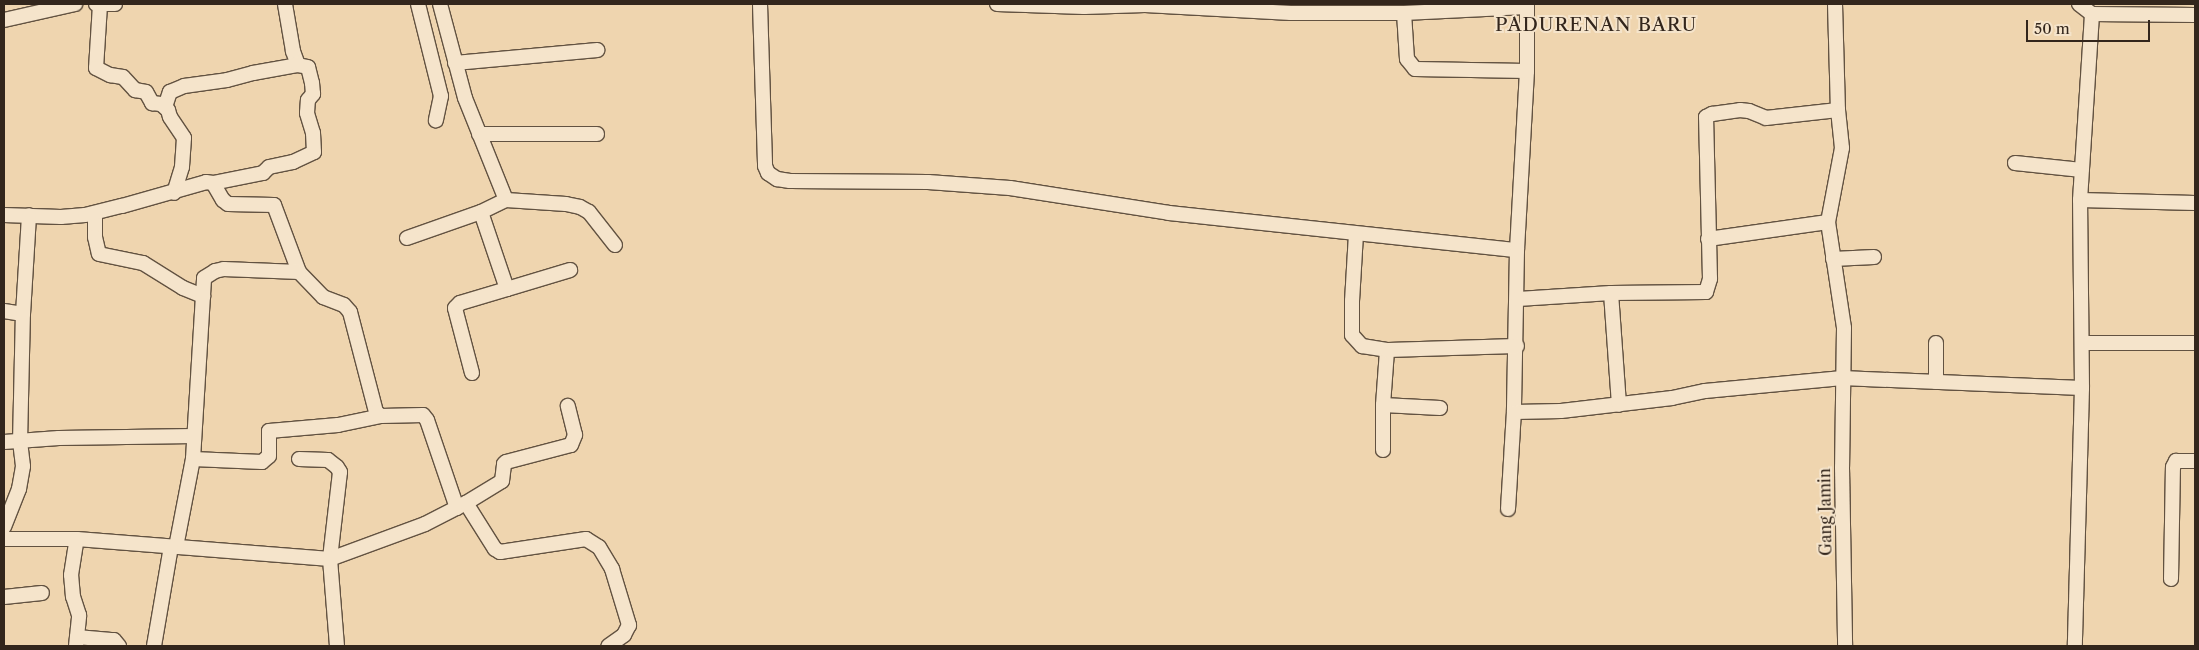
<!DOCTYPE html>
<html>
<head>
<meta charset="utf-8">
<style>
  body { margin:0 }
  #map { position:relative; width:2199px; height:650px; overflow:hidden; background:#efd5af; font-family:"Libre Caslon Text",serif }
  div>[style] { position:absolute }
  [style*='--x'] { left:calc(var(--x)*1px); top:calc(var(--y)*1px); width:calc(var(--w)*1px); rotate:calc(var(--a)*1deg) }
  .roads { filter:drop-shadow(1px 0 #625241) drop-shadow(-1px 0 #625241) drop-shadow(0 1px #625241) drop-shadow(0 -1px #625241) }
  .street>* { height:14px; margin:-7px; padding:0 7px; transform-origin:7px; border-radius:7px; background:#f5e4cb }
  span { translate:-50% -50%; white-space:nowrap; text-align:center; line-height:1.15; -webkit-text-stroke:4px #f5e4cb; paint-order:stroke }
  .street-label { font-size:16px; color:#33261c }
  .quarter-label { font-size:19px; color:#33261c; letter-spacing:1px }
  .frame { position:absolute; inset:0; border:5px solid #33261c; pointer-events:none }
  .scale { position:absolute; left:2026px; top:20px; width:124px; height:22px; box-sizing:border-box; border:2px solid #33261c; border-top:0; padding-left:6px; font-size:15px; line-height:18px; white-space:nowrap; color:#33261c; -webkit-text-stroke:4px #f5e4cb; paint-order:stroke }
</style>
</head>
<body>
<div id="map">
  <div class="roads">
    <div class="street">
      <div style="--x:96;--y:4;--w:19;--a:0"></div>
      <div style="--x:418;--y:4;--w:95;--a:76"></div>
      <div style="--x:441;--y:96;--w:25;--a:102"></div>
      <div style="--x:440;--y:4;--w:97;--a:75.1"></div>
      <div style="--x:465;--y:98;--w:110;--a:68.1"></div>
      <div style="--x:506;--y:200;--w:60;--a:3.8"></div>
      <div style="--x:566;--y:204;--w:14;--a:12"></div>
      <div style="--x:580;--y:207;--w:10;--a:29"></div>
      <div style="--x:589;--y:212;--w:42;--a:51.8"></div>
      <div style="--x:760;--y:4;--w:162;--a:88.2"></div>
      <div style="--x:765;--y:166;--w:8;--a:67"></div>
      <div style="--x:768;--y:173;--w:11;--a:34"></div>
      <div style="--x:777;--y:179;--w:13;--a:9"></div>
      <div style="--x:790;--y:181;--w:138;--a:0.4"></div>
      <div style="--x:928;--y:182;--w:82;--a:4.2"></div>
      <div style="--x:1010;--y:188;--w:161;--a:8.9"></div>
      <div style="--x:1169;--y:213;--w:350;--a:6.1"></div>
      <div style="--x:997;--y:4;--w:87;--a:2"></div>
      <div style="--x:1084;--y:7;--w:61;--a:-1.9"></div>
      <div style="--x:1145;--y:5;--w:146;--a:3.1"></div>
      <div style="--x:1291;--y:13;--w:113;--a:0"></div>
      <div style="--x:1404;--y:13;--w:123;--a:-2.8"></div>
      <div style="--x:1527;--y:4;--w:67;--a:90"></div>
      <div style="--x:1527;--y:71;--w:179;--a:93.2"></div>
      <div style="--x:1517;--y:250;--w:162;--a:91.1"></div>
      <div style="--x:1514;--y:412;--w:47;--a:-1.2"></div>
      <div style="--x:1561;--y:411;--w:112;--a:-6.7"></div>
      <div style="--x:1672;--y:398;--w:34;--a:-12"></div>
      <div style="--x:1705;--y:391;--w:138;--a:-5.4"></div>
      <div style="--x:1842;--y:378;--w:240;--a:2.4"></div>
      <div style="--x:2082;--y:388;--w:258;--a:91.6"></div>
      <div style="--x:1835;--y:4;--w:106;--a:88.4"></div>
      <div style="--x:1838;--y:110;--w:38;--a:84"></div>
      <div style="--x:1842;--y:148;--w:75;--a:100.7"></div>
      <div style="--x:1828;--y:222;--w:107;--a:81.4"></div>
      <div style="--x:1844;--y:328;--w:139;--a:90.8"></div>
      <div style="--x:1842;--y:467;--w:179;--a:89"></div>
      <div style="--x:2079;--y:4;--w:16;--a:38"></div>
      <div style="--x:2092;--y:14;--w:103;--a:0.6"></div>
      <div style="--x:100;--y:5;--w:63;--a:93.6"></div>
      <div style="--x:96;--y:68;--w:16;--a:27"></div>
      <div style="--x:110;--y:75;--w:13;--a:9"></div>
      <div style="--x:123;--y:77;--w:18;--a:47"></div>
      <div style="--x:135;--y:90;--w:11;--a:10"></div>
      <div style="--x:146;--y:92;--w:13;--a:61"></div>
      <div style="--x:152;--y:103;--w:9;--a:6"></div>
      <div style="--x:161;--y:104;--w:9;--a:41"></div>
      <div style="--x:168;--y:110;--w:7;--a:74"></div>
      <div style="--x:170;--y:117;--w:25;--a:56"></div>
      <div style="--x:184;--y:138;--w:29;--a:94"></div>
      <div style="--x:182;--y:167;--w:27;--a:107"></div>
      <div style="--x:1404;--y:13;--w:46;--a:86.3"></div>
      <div style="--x:1407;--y:59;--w:13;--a:51"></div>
      <div style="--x:1415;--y:69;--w:112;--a:1"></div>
      <div style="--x:4;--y:20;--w:73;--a:-12.7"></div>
      <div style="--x:455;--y:63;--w:143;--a:-5.2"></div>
      <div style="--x:165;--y:107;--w:16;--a:-72"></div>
      <div style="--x:170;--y:92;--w:15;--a:-23"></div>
      <div style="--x:184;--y:86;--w:43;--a:-7.9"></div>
      <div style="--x:227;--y:80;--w:27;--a:-15"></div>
      <div style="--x:253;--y:73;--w:46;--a:-10.1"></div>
      <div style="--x:479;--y:134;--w:118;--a:0"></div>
      <div style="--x:2015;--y:163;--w:67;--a:6"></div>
      <div style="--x:213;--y:183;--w:51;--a:-11.3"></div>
      <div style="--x:263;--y:173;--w:8;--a:-45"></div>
      <div style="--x:269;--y:167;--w:25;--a:-12"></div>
      <div style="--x:293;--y:162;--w:23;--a:-25"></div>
      <div style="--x:314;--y:152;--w:19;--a:-93"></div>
      <div style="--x:313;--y:133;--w:21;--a:-107"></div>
      <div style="--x:307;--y:113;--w:13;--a:-86"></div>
      <div style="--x:308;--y:100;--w:8;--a:-50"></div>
      <div style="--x:313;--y:94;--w:11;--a:-95"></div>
      <div style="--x:312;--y:83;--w:16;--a:-104"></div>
      <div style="--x:308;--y:67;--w:10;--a:-169"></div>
      <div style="--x:298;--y:65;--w:15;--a:-110"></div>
      <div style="--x:293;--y:51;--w:48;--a:-99.7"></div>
      <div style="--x:2080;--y:200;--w:115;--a:1.5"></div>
      <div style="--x:95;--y:213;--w:24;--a:90"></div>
      <div style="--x:95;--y:237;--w:17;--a:77"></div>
      <div style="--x:99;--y:254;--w:45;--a:11.6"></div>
      <div style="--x:143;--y:263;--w:47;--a:32"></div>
      <div style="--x:183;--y:288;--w:22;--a:22"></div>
      <div style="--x:4;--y:215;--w:57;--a:2"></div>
      <div style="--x:61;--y:217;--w:24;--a:-5"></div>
      <div style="--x:85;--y:215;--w:38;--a:-14"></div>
      <div style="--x:122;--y:206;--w:87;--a:-15.9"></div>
      <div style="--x:206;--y:182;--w:7;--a:8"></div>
      <div style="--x:213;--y:183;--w:20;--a:60"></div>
      <div style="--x:223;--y:200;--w:6;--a:39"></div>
      <div style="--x:228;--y:204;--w:46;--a:1.2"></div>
      <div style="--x:274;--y:205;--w:72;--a:69.5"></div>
      <div style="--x:299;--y:272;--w:35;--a:46"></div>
      <div style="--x:323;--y:297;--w:22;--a:21"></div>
      <div style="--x:344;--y:305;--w:9;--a:49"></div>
      <div style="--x:350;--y:312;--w:103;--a:75.4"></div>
      <div style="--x:376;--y:412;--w:6;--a:39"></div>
      <div style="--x:381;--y:416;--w:42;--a:-1.4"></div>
      <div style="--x:423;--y:415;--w:6;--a:51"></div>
      <div style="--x:427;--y:420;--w:93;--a:71.2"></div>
      <div style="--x:1356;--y:234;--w:67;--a:93.4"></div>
      <div style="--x:1352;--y:301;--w:34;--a:90"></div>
      <div style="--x:1352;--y:335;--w:15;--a:48"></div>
      <div style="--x:1362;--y:346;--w:25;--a:9"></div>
      <div style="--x:407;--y:238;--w:78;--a:-19.4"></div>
      <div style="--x:481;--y:212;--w:28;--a:-26"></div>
      <div style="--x:1708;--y:239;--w:121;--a:-8.1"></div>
      <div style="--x:1833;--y:259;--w:41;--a:-2.8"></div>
      <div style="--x:507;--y:289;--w:66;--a:-16.8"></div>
      <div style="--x:1611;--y:293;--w:112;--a:85.9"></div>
      <div style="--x:1518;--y:299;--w:93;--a:-3.7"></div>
      <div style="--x:1611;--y:293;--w:95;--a:-0.6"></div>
      <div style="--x:1706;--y:292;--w:14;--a:-73"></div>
      <div style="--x:1710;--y:279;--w:162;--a:-91.4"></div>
      <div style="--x:1706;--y:117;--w:7;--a:-27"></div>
      <div style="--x:1712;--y:114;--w:28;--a:-8"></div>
      <div style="--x:1740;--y:110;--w:9;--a:6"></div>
      <div style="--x:1749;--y:111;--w:18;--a:22"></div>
      <div style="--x:1766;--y:118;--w:72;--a:-6.3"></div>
      <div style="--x:4;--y:311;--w:19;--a:9"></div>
      <div style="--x:1936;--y:343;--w:39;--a:90"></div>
      <div style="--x:2082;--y:343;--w:113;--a:0"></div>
      <div style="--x:472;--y:373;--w:67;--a:-104.7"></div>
      <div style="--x:455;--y:308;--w:7;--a:-45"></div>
      <div style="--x:460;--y:303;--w:49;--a:-16.6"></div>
      <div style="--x:507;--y:289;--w:81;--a:-108.7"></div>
      <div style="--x:2082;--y:388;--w:188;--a:-90.6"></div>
      <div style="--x:2080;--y:200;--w:186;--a:-86.3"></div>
      <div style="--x:1440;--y:408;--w:57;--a:-177"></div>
      <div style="--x:1383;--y:405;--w:55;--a:-85.8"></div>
      <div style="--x:1387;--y:350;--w:130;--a:-1.8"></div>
      <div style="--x:4;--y:442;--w:55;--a:-4.2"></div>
      <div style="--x:59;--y:438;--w:135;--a:-0.8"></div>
      <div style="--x:1383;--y:450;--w:45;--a:-90"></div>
      <div style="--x:193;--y:459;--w:69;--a:2.5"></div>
      <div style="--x:262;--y:462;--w:9;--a:-41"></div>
      <div style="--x:269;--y:456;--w:25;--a:-90"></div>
      <div style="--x:269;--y:431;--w:69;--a:-5"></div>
      <div style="--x:338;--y:425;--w:44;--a:-11.8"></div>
      <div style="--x:299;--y:459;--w:29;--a:2"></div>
      <div style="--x:328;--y:460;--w:11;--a:38"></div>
      <div style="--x:337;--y:467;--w:6;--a:59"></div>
      <div style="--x:340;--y:472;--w:88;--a:96.6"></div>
      <div style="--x:330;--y:559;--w:87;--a:85.4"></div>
      <div style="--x:466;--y:503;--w:54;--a:57.8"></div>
      <div style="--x:495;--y:549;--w:6;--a:31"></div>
      <div style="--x:500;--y:552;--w:87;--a:-8.6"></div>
      <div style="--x:586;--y:539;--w:15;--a:32"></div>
      <div style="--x:599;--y:547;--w:26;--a:59"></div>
      <div style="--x:612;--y:569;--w:59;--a:73.1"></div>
      <div style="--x:629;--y:625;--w:11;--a:117"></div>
      <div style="--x:624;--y:635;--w:19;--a:145"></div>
      <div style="--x:1508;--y:509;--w:97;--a:-86.5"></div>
      <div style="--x:4;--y:527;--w:41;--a:-68.5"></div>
      <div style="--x:19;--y:489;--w:23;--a:-80"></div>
      <div style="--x:23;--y:466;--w:23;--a:-97"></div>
      <div style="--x:20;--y:443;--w:129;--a:-88.7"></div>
      <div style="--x:23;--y:314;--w:99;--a:-86.5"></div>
      <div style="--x:4;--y:539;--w:73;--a:0"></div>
      <div style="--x:77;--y:539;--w:254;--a:4.5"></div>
      <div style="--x:330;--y:559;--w:101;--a:-20.2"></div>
      <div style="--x:425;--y:524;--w:46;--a:-27.1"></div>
      <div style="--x:466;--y:503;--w:42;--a:-31.4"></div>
      <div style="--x:502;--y:481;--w:17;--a:-83"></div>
      <div style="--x:504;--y:464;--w:3;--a:-45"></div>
      <div style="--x:506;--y:462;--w:67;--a:-14.7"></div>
      <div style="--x:571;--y:445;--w:11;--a:-68"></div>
      <div style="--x:575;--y:435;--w:30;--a:-104"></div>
      <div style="--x:176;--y:547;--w:90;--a:-79.1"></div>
      <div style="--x:193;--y:459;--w:181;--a:-86.5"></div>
      <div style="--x:204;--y:278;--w:13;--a:-32"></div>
      <div style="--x:215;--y:271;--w:9;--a:-13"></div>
      <div style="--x:224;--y:269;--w:75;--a:2.3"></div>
      <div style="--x:2171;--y:579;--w:112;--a:-89"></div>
      <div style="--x:2173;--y:467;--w:7;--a:-63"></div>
      <div style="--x:2176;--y:461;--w:19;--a:0"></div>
      <div style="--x:4;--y:597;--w:38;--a:-6"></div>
      <div style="--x:77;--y:637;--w:37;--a:5"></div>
      <div style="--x:114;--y:640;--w:8;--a:50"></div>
      <div style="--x:76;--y:646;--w:31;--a:-84"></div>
      <div style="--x:79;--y:615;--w:19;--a:-108"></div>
      <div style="--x:73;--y:597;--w:22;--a:-95"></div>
      <div style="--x:71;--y:575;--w:36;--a:-81"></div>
      <div style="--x:154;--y:646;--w:100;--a:-80.3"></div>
    </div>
  </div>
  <div class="street-label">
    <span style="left:1825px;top:512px;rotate:-91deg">Gang Jamin</span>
  </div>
  <div class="quarter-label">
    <span style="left:1596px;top:25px">PADURENAN BARU</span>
  </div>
  <div class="frame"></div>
  <div class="scale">50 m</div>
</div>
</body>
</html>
